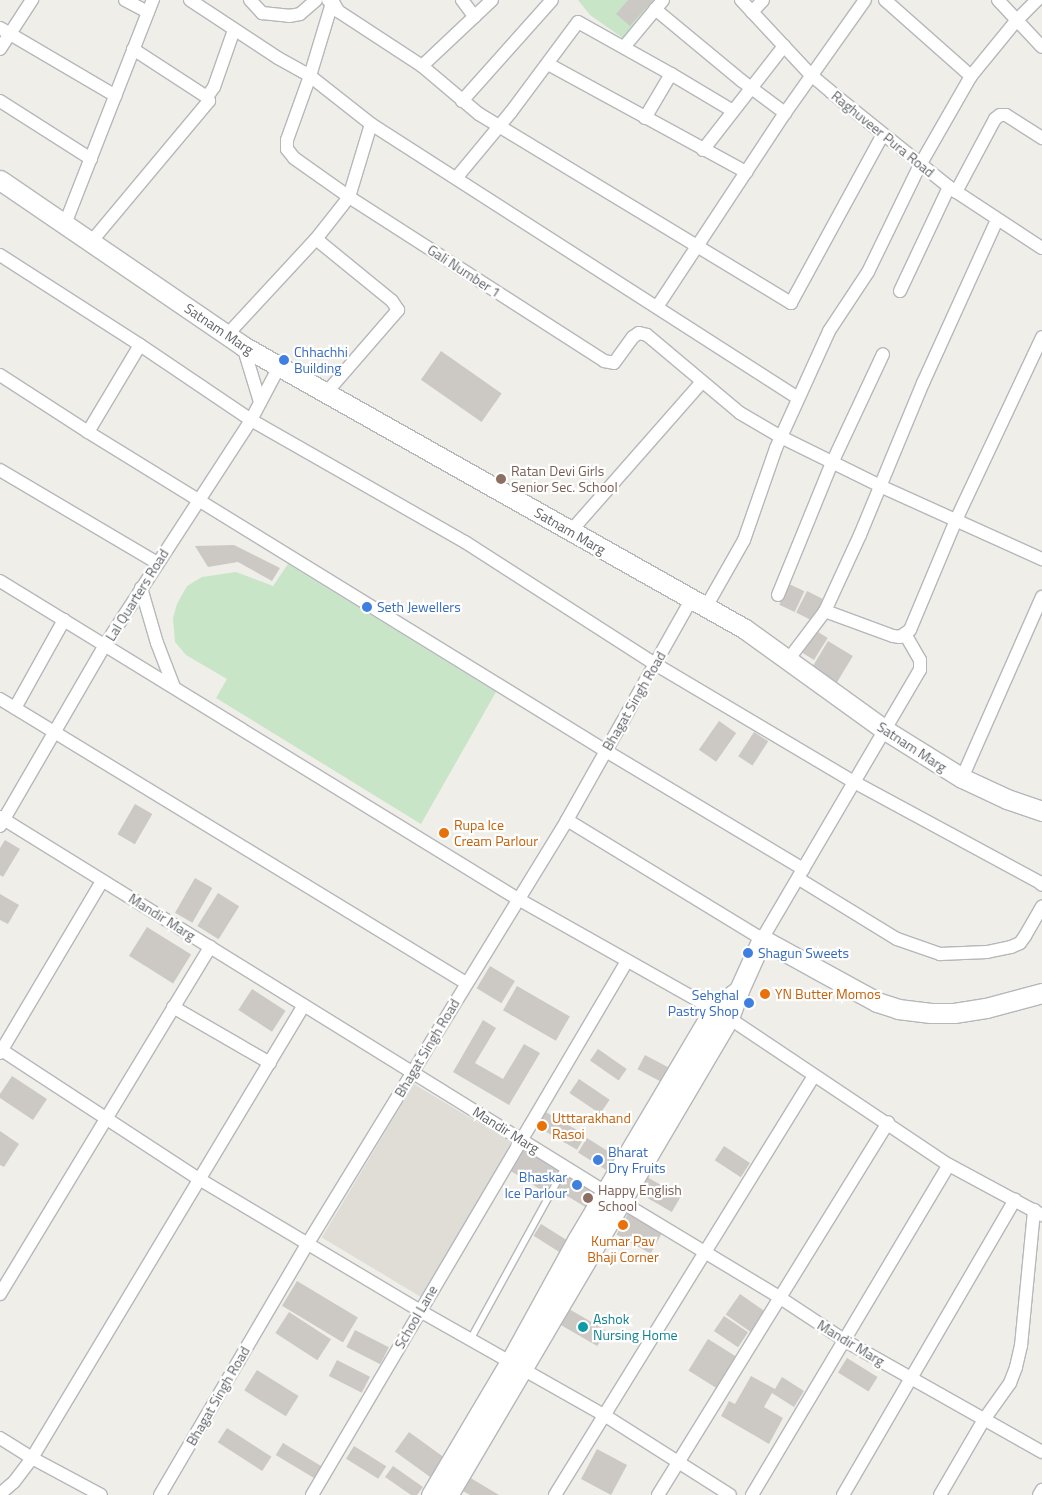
<!DOCTYPE html>
<html>
<head>
<meta charset="utf-8">
<style>
  body { margin:0 }
  #map { position:relative; width:1042px; height:1495px; overflow:hidden; background:#f0eee8; font-family:"Titillium Web",sans-serif }
  div>[style] { position:absolute }
  [style*='--x'] { left:calc(var(--x)*1px); top:calc(var(--y)*1px); width:calc(var(--w)*1px); rotate:calc(var(--a)*1deg) }
  .education>* { inset:0; background:#e0ddd7; transform-origin:0 0 }
  .green>* { inset:0; background:#c8e5c8 }
  .building>* { inset:0; background:#ccc9c5; transform-origin:0 0 }
  .roads { filter:drop-shadow(1px 0 #b5b8bb) drop-shadow(-1px 0 #b5b8bb) drop-shadow(0 1px #b5b8bb) drop-shadow(0 -1px #b5b8bb) }
  .lane>* { height:6px; margin:-3px; padding:0 3px; transform-origin:3px; border-radius:3px; background:#fff }
  .street>* { height:12px; margin:-6px; padding:0 6px; transform-origin:6px; border-radius:6px; background:#fff }
  .secondary>* { height:19px; margin:-9.5px; padding:0 9.5px; transform-origin:9.5px; border-radius:9.5px; background:#fff }
  .dots>* { width:14px; height:14px; translate:-50% -50%; box-sizing:border-box; border:2px solid #fff; border-radius:50% }
  span { translate:-50% -50%; white-space:nowrap; text-align:center; line-height:1.15; -webkit-text-stroke:4.5px #fff; paint-order:stroke }
  .street-label { font-size:14px; color:#606367 }
  .shop-label { font-size:14px; color:#366cbe }
  .left { translate:0 -50%; text-align:left }
  .right { translate:-100% -50%; text-align:right }
  .education-label { font-size:14px; color:#785e54 }
  .food-label { font-size:14px; color:#c56008 }
  .culture-label { font-size:14px; color:#0d838f }
</style>
</head>
<body>
<div id="map">
  <div class="education">
    <div style="left:414px;top:1084px;width:116px;height:179px;rotate:31deg"></div>
  </div>
  <div class="green">
    <div style="clip-path:polygon(578px 0,667px 0,627px 41px,590px 15px)"></div>
    <div style="clip-path:polygon(288px 564px,496px 692px,421px 824px,216px 698px,227px 679px,186px 655px,175px 642px,173px 618px,177px 604px,187px 586px,202px 577px,236px 572px,273px 586px)"></div>
  </div>
  <div class="building">
    <div style="clip-path:polygon(628px 0,653px 0,630px 26px,616px 14px)"></div>
    <div style="left:441px;top:351px;width:74px;height:35px;rotate:35deg"></div>
    <div style="clip-path:polygon(234px 545px,280px 568px,272px 581px,238px 562px,208px 567px,195px 546px)"></div>
    <div style="left:789px;top:584px;width:17px;height:23px;rotate:25deg"></div>
    <div style="left:807px;top:591px;width:20px;height:24px;rotate:27deg"></div>
    <div style="left:815px;top:630px;width:15px;height:26px;rotate:32deg"></div>
    <div style="left:828px;top:641px;width:29px;height:36px;rotate:31deg"></div>
    <div style="left:719px;top:721px;width:21px;height:35px;rotate:35deg"></div>
    <div style="left:754px;top:732px;width:17px;height:29px;rotate:33deg"></div>
    <div style="left:135px;top:804px;width:20px;height:35px;rotate:30deg"></div>
    <div style="clip-path:polygon(5px 840px,20px 849px,3px 877px,0 875px,0 848px)"></div>
    <div style="left:195px;top:878px;width:20px;height:40px;rotate:30deg"></div>
    <div style="left:218px;top:893px;width:25px;height:39px;rotate:32deg"></div>
    <div style="clip-path:polygon(0 894px,19px 905px,8px 924px,0 920px)"></div>
    <div style="left:147px;top:927px;width:52px;height:34px;rotate:32deg"></div>
    <div style="left:490px;top:966px;width:29px;height:26px;rotate:31deg"></div>
    <div style="left:517px;top:986px;width:61px;height:28px;rotate:30deg"></div>
    <div style="left:252px;top:989px;width:40px;height:25px;rotate:33deg"></div>
    <div style="clip-path:polygon(483px 1020px,496px 1028px,475px 1063px,503px 1079px,524px 1044px,540px 1053px,509px 1105px,453px 1072px)"></div>
    <div style="left:598px;top:1049px;width:35px;height:14px;rotate:35deg"></div>
    <div style="left:645px;top:1055px;width:32px;height:16px;rotate:28deg"></div>
    <div style="clip-path:polygon(12px 1076px,47px 1099px,33px 1120px,0 1098px,0 1094px)"></div>
    <div style="left:579px;top:1079px;width:37px;height:17px;rotate:34deg"></div>
    <div style="left:544px;top:1111px;width:48px;height:17px;rotate:30deg"></div>
    <div style="clip-path:polygon(0 1131px,19px 1144px,4px 1167px,0 1165px)"></div>
    <div style="left:587px;top:1138px;width:39px;height:17px;rotate:32deg"></div>
    <div style="left:520px;top:1145px;width:49px;height:27px;rotate:32deg"></div>
    <div style="left:724px;top:1146px;width:31px;height:17px;rotate:33deg"></div>
    <div style="left:564px;top:1172px;width:37px;height:19px;rotate:31deg"></div>
    <div style="left:647px;top:1177px;width:39px;height:18px;rotate:30deg"></div>
    <div style="left:630px;top:1210px;width:39px;height:28px;rotate:29deg"></div>
    <div style="left:541px;top:1224px;width:34px;height:14px;rotate:32deg"></div>
    <div style="left:297px;top:1281px;width:71px;height:29px;rotate:31deg"></div>
    <div style="left:740px;top:1294px;width:32px;height:25px;rotate:35deg"></div>
    <div style="left:569px;top:1309px;width:43px;height:18px;rotate:30deg"></div>
    <div style="left:289px;top:1312px;width:50px;height:25px;rotate:33deg"></div>
    <div style="left:724px;top:1316px;width:29px;height:18px;rotate:34deg"></div>
    <div style="left:355px;top:1330px;width:38px;height:19px;rotate:27deg"></div>
    <div style="left:708px;top:1339px;width:34px;height:37px;rotate:32deg"></div>
    <div style="left:847px;top:1358px;width:36px;height:17px;rotate:32deg"></div>
    <div style="left:337px;top:1360px;width:37px;height:18px;rotate:27deg"></div>
    <div style="left:257px;top:1370px;width:49px;height:24px;rotate:32deg"></div>
    <div style="clip-path:polygon(751px 1376px,775px 1389px,782px 1377px,804px 1391px,794px 1407px,772px 1393px,764px 1407px,783px 1418px,769px 1444px,721px 1416px,729px 1401px,735px 1404px)"></div>
    <div style="left:227px;top:1428px;width:53px;height:17px;rotate:33deg"></div>
    <div style="left:409px;top:1432px;width:44px;height:24px;rotate:36deg"></div>
    <div style="left:283px;top:1443px;width:45px;height:14px;rotate:31deg"></div>
    <div style="left:354px;top:1446px;width:38px;height:15px;rotate:32deg"></div>
    <div style="left:597px;top:1449px;width:34px;height:34px;rotate:28deg"></div>
    <div style="clip-path:polygon(393px 1466px,423px 1487px,417px 1495px,411px 1495px,385px 1477px)"></div>
    <div style="clip-path:polygon(469px 1477px,499px 1495px,470px 1495px,461px 1490px)"></div>
  </div>
  <div class="roads">
    <div class="lane">
      <div style="--x:470;--y:1340;--w:197;--a:-61.2"></div>
    </div>
    <div class="street">
      <div style="--x:125;--y:0;--w:26;--a:28"></div>
      <div style="--x:190;--y:0;--w:105;--a:33.4"></div>
      <div style="--x:278;--y:58;--w:37;--a:29"></div>
      <div style="--x:310;--y:76;--w:78;--a:38.2"></div>
      <div style="--x:371;--y:124;--w:507;--a:32.69"></div>
      <div style="--x:250;--y:0;--w:18;--a:47"></div>
      <div style="--x:262;--y:13;--w:27;--a:6"></div>
      <div style="--x:289;--y:16;--w:11;--a:-10"></div>
      <div style="--x:300;--y:14;--w:21;--a:-41"></div>
      <div style="--x:328;--y:0;--w:5;--a:37"></div>
      <div style="--x:332;--y:3;--w:76;--a:106.8"></div>
      <div style="--x:310;--y:76;--w:68;--a:109.8"></div>
      <div style="--x:287;--y:140;--w:9;--a:90"></div>
      <div style="--x:287;--y:149;--w:11;--a:52"></div>
      <div style="--x:294;--y:158;--w:67;--a:35.3"></div>
      <div style="--x:349;--y:197;--w:303;--a:32.7"></div>
      <div style="--x:604;--y:361;--w:10;--a:11"></div>
      <div style="--x:614;--y:363;--w:32;--a:-54"></div>
      <div style="--x:633;--y:337;--w:7;--a:-34"></div>
      <div style="--x:639;--y:333;--w:8;--a:14"></div>
      <div style="--x:647;--y:335;--w:121;--a:40"></div>
      <div style="--x:740;--y:413;--w:48;--a:30.3"></div>
      <div style="--x:781;--y:437;--w:110;--a:26.3"></div>
      <div style="--x:880;--y:486;--w:178;--a:24.3"></div>
      <div style="--x:332;--y:0;--w:13;--a:61"></div>
      <div style="--x:338;--y:11;--w:100;--a:33.2"></div>
      <div style="--x:422;--y:66;--w:75;--a:40.1"></div>
      <div style="--x:479;--y:114;--w:365;--a:31.2"></div>
      <div style="--x:791;--y:303;--w:192;--a:-61.4"></div>
      <div style="--x:462;--y:0;--w:21;--a:53"></div>
      <div style="--x:741;--y:0;--w:103;--a:47"></div>
      <div style="--x:811;--y:75;--w:26;--a:40"></div>
      <div style="--x:831;--y:92;--w:151;--a:38.8"></div>
      <div style="--x:949;--y:187;--w:111;--a:33.3"></div>
      <div style="--x:885;--y:0;--w:115;--a:41.5"></div>
      <div style="--x:998;--y:0;--w:64;--a:46.9"></div>
      <div style="--x:655;--y:9;--w:113;--a:39.6"></div>
      <div style="--x:742;--y:81;--w:54;--a:36.7"></div>
      <div style="--x:752;--y:12;--w:16;--a:-47"></div>
      <div style="--x:0;--y:28;--w:134;--a:30.4"></div>
      <div style="--x:624;--y:47;--w:61;--a:-50.3"></div>
      <div style="--x:0;--y:49;--w:59;--a:-56.9"></div>
      <div style="--x:133;--y:49;--w:88;--a:33"></div>
      <div style="--x:548;--y:64;--w:226;--a:28.6"></div>
      <div style="--x:422;--y:66;--w:96;--a:-43.3"></div>
      <div style="--x:671;--y:74;--w:72;--a:30.8"></div>
      <div style="--x:0;--y:101;--w:108;--a:32.5"></div>
      <div style="--x:462;--y:101;--w:135;--a:-48.3"></div>
      <div style="--x:703;--y:150;--w:132;--a:-52.1"></div>
      <div style="--x:457;--y:177;--w:85;--a:-50.3"></div>
      <div style="--x:511;--y:112;--w:112;--a:-53.3"></div>
      <div style="--x:578;--y:22;--w:107;--a:29.2"></div>
      <div style="--x:671;--y:74;--w:51;--a:120.6"></div>
      <div style="--x:956;--y:192;--w:83;--a:-61.9"></div>
      <div style="--x:995;--y:119;--w:6;--a:-39"></div>
      <div style="--x:1000;--y:115;--w:6;--a:0"></div>
      <div style="--x:1006;--y:115;--w:43;--a:32.6"></div>
      <div style="--x:65;--y:224;--w:241;--a:-68.6"></div>
      <div style="--x:316;--y:239;--w:98;--a:39.2"></div>
      <div style="--x:392;--y:301;--w:11;--a:56"></div>
      <div style="--x:398;--y:310;--w:108;--a:130.9"></div>
      <div style="--x:91;--y:242;--w:184;--a:-50.1"></div>
      <div style="--x:209;--y:101;--w:4;--a:-117"></div>
      <div style="--x:207;--y:97;--w:12;--a:-55"></div>
      <div style="--x:214;--y:87;--w:60;--a:-70.7"></div>
      <div style="--x:0;--y:255;--w:166;--a:32.7"></div>
      <div style="--x:140;--y:345;--w:134;--a:34"></div>
      <div style="--x:251;--y:420;--w:246;--a:29.7"></div>
      <div style="--x:465;--y:542;--w:226;--a:32.7"></div>
      <div style="--x:655;--y:664;--w:231;--a:30.7"></div>
      <div style="--x:854;--y:782;--w:210;--a:28.4"></div>
      <div style="--x:1039;--y:882;--w:4;--a:45"></div>
      <div style="--x:900;--y:291;--w:115;--a:-64.8"></div>
      <div style="--x:657;--y:307;--w:232;--a:-56.6"></div>
      <div style="--x:785;--y:113;--w:138;--a:-54.7"></div>
      <div style="--x:227;--y:335;--w:131;--a:-47.2"></div>
      <div style="--x:316;--y:239;--w:53;--a:-51.8"></div>
      <div style="--x:349;--y:197;--w:76;--a:-73.2"></div>
      <div style="--x:243;--y:346;--w:59;--a:73.1"></div>
      <div style="--x:0;--y:375;--w:105;--a:32.9"></div>
      <div style="--x:88;--y:432;--w:608;--a:31.63"></div>
      <div style="--x:606;--y:751;--w:230;--a:30.9"></div>
      <div style="--x:88;--y:432;--w:101;--a:-59.1"></div>
      <div style="--x:0;--y:470;--w:182;--a:30.6"></div>
      <div style="--x:571;--y:531;--w:197;--a:-48.7"></div>
      <div style="--x:0;--y:581;--w:608;--a:31.55"></div>
      <div style="--x:518;--y:899;--w:242;--a:29.4"></div>
      <div style="--x:729;--y:1018;--w:265;--a:33.8"></div>
      <div style="--x:949;--y:1165;--w:106;--a:28.3"></div>
      <div style="--x:141;--y:588;--w:57;--a:73.8"></div>
      <div style="--x:157;--y:643;--w:47;--a:68.9"></div>
      <div style="--x:778;--y:595;--w:143;--a:-67.8"></div>
      <div style="--x:832;--y:463;--w:120;--a:-64.9"></div>
      <div style="--x:706;--y:607;--w:77;--a:-60.4"></div>
      <div style="--x:744;--y:540;--w:97;--a:-70.8"></div>
      <div style="--x:776;--y:448;--w:128;--a:-65.6"></div>
      <div style="--x:829;--y:331;--w:71;--a:-56.5"></div>
      <div style="--x:868;--y:272;--w:119;--a:-64.1"></div>
      <div style="--x:920;--y:165;--w:103;--a:-60.2"></div>
      <div style="--x:971;--y:76;--w:71;--a:-50.7"></div>
      <div style="--x:1016;--y:21;--w:30;--a:-45"></div>
      <div style="--x:825;--y:611;--w:72;--a:20.2"></div>
      <div style="--x:893;--y:636;--w:7;--a:8"></div>
      <div style="--x:900;--y:637;--w:12;--a:-35"></div>
      <div style="--x:910;--y:630;--w:119;--a:-67.3"></div>
      <div style="--x:956;--y:520;--w:202;--a:-64.8"></div>
      <div style="--x:788;--y:660;--w:61;--a:-52.9"></div>
      <div style="--x:825;--y:611;--w:84;--a:-65.3"></div>
      <div style="--x:860;--y:535;--w:165;--a:-67.5"></div>
      <div style="--x:923;--y:383;--w:179;--a:-65.6"></div>
      <div style="--x:0;--y:699;--w:546;--a:31.36"></div>
      <div style="--x:15;--y:708;--w:101;--a:-60.9"></div>
      <div style="--x:962;--y:778;--w:198;--a:-66.2"></div>
      <div style="--x:0;--y:817;--w:729;--a:31.77"></div>
      <div style="--x:620;--y:1201;--w:186;--a:31.1"></div>
      <div style="--x:779;--y:1297;--w:82;--a:33.5"></div>
      <div style="--x:847;--y:1342;--w:224;--a:29.4"></div>
      <div style="--x:567;--y:820;--w:228;--a:31.4"></div>
      <div style="--x:762;--y:939;--w:312;--a:-59.6"></div>
      <div style="--x:920;--y:670;--w:10;--a:-90"></div>
      <div style="--x:920;--y:660;--w:30;--a:-120"></div>
      <div style="--x:0;--y:826;--w:209;--a:-59.9"></div>
      <div style="--x:105;--y:645;--w:268;--a:-57"></div>
      <div style="--x:251;--y:420;--w:60;--a:-62.2"></div>
      <div style="--x:799;--y:879;--w:115;--a:31.5"></div>
      <div style="--x:897;--y:939;--w:46;--a:19.2"></div>
      <div style="--x:940;--y:954;--w:47;--a:-2.4"></div>
      <div style="--x:987;--y:952;--w:25;--a:-12"></div>
      <div style="--x:1011;--y:947;--w:10;--a:-24"></div>
      <div style="--x:1020;--y:943;--w:9;--a:-54"></div>
      <div style="--x:1025;--y:936;--w:34;--a:-60"></div>
      <div style="--x:173;--y:1007;--w:112;--a:30"></div>
      <div style="--x:0;--y:1049;--w:238;--a:33.2"></div>
      <div style="--x:199;--y:1179;--w:257;--a:30.8"></div>
      <div style="--x:420;--y:1311;--w:211;--a:29.5"></div>
      <div style="--x:604;--y:1415;--w:149;--a:32.4"></div>
      <div style="--x:0;--y:1053;--w:200;--a:-59.3"></div>
      <div style="--x:0;--y:1294;--w:406;--a:-58.8"></div>
      <div style="--x:0;--y:1438;--w:38;--a:32"></div>
      <div style="--x:32;--y:1458;--w:78;--a:28.2"></div>
      <div style="--x:0;--y:1494;--w:18;--a:-41"></div>
      <div style="--x:14;--y:1482;--w:30;--a:-53"></div>
      <div style="--x:32;--y:1458;--w:528;--a:-59.02"></div>
      <div style="--x:160;--y:1495;--w:292;--a:-59.6"></div>
      <div style="--x:308;--y:1243;--w:496;--a:-58.5"></div>
      <div style="--x:567;--y:820;--w:253;--a:-60.6"></div>
      <div style="--x:312;--y:1495;--w:620;--a:-59.46"></div>
      <div style="--x:555;--y:1495;--w:493;--a:-58.3"></div>
      <div style="--x:658;--y:1495;--w:438;--a:-58.3"></div>
      <div style="--x:752;--y:1495;--w:384;--a:-59.2"></div>
      <div style="--x:843;--y:1495;--w:342;--a:-59.8"></div>
      <div style="--x:940;--y:1495;--w:86;--a:-59.8"></div>
      <div style="--x:983;--y:1421;--w:47;--a:-54.6"></div>
      <div style="--x:1010;--y:1383;--w:17;--a:-69"></div>
      <div style="--x:1016;--y:1367;--w:22;--a:-77"></div>
      <div style="--x:1021;--y:1346;--w:137;--a:-84.5"></div>
      <div style="--x:1039;--y:1495;--w:6;--a:-59"></div>
    </div>
    <div class="secondary">
      <div style="--x:0;--y:180;--w:294;--a:34.3"></div>
      <div style="--x:243;--y:346;--w:576;--a:29.41"></div>
      <div style="--x:745;--y:629;--w:173;--a:35.8"></div>
      <div style="--x:885;--y:730;--w:91;--a:31.9"></div>
      <div style="--x:962;--y:778;--w:50;--a:25"></div>
      <div style="--x:1007;--y:799;--w:37;--a:19"></div>
      <div style="--x:431;--y:1495;--w:155;--a:-59.3"></div>
      <div style="--x:510;--y:1362;--w:139;--a:-61.2"></div>
      <div style="--x:577;--y:1240;--w:269;--a:-59.3"></div>
      <div style="--x:714;--y:1009;--w:31;--a:-37"></div>
      <div style="--x:448;--y:1495;--w:554;--a:-59.5"></div>
      <div style="--x:729;--y:1018;--w:30;--a:-70"></div>
      <div style="--x:739;--y:990;--w:56;--a:-65.7"></div>
      <div style="--x:762;--y:939;--w:131;--a:28.7"></div>
      <div style="--x:877;--y:1002;--w:22;--a:18"></div>
      <div style="--x:898;--y:1009;--w:33;--a:7"></div>
      <div style="--x:931;--y:1013;--w:23;--a:0"></div>
      <div style="--x:954;--y:1013;--w:32;--a:-9"></div>
      <div style="--x:986;--y:1008;--w:58;--a:-15"></div>
    </div>
  </div>
  <div class="dots">
    <div style="left:284px;top:360px;background:#3f7fe0"></div>
    <div style="left:501px;top:479px;background:#8d6e63"></div>
    <div style="left:367px;top:607px;background:#3f7fe0"></div>
    <div style="left:444px;top:833px;background:#e8710a"></div>
    <div style="left:748px;top:953px;background:#3f7fe0"></div>
    <div style="left:765px;top:994px;background:#e8710a"></div>
    <div style="left:749px;top:1003px;background:#3f7fe0"></div>
    <div style="left:542px;top:1126px;background:#e8710a"></div>
    <div style="left:598px;top:1160px;background:#3f7fe0"></div>
    <div style="left:577px;top:1185px;background:#3f7fe0"></div>
    <div style="left:588px;top:1198px;background:#8d6e63"></div>
    <div style="left:623px;top:1225px;background:#e8710a"></div>
    <div style="left:583px;top:1327px;background:#0f9aa8"></div>
  </div>
  <div class="street-label">
    <span style="left:883px;top:134px;rotate:39deg">Raghuveer Pura Road</span>
    <span style="left:464px;top:271px;rotate:33deg">Gali Number 1</span>
    <span style="left:219px;top:329px;rotate:34deg">Satnam Marg</span>
    <span style="left:570px;top:531px;rotate:30deg">Satnam Marg</span>
    <span style="left:137px;top:595px;rotate:-58deg">Lal Quarters Road</span>
    <span style="left:634px;top:701px;rotate:-60deg">Bhagat Singh Road</span>
    <span style="left:912px;top:747px;rotate:33deg">Satnam Marg</span>
    <span style="left:162px;top:917px;rotate:32deg">Mandir Marg</span>
    <span style="left:427px;top:1048px;rotate:-59deg">Bhagat Singh Road</span>
    <span style="left:506px;top:1130px;rotate:32deg">Mandir Marg</span>
    <span style="left:416px;top:1317px;rotate:-60deg">School Lane</span>
    <span style="left:851px;top:1343px;rotate:31deg">Mandir Marg</span>
    <span style="left:218px;top:1396px;rotate:-60deg">Bhagat Singh Road</span>
  </div>
  <div class="shop-label">
    <span class="left" style="left:294px;top:360px">Chhachhi<br>Building</span>
    <span class="left" style="left:377px;top:607px">Seth Jewellers</span>
    <span class="left" style="left:758px;top:953px">Shagun Sweets</span>
    <span class="right" style="left:739px;top:1003px">Sehghal<br>Pastry Shop</span>
    <span class="left" style="left:608px;top:1160px">Bharat<br>Dry Fruits</span>
    <span class="right" style="left:567px;top:1185px">Bhaskar<br>Ice Parlour</span>
  </div>
  <div class="education-label">
    <span class="left" style="left:511px;top:479px">Ratan Devi Girls<br>Senior Sec. School</span>
    <span class="left" style="left:598px;top:1198px">Happy English<br>School</span>
  </div>
  <div class="food-label">
    <span class="left" style="left:454px;top:833px">Rupa Ice<br>Cream Parlour</span>
    <span class="left" style="left:775px;top:994px">YN Butter Momos</span>
    <span class="left" style="left:552px;top:1126px">Utttarakhand<br>Rasoi</span>
    <span style="left:623px;top:1249px">Kumar Pav<br>Bhaji Corner</span>
  </div>
  <div class="culture-label">
    <span class="left" style="left:593px;top:1327px">Ashok<br>Nursing Home</span>
  </div>
</div>
</body>
</html>
